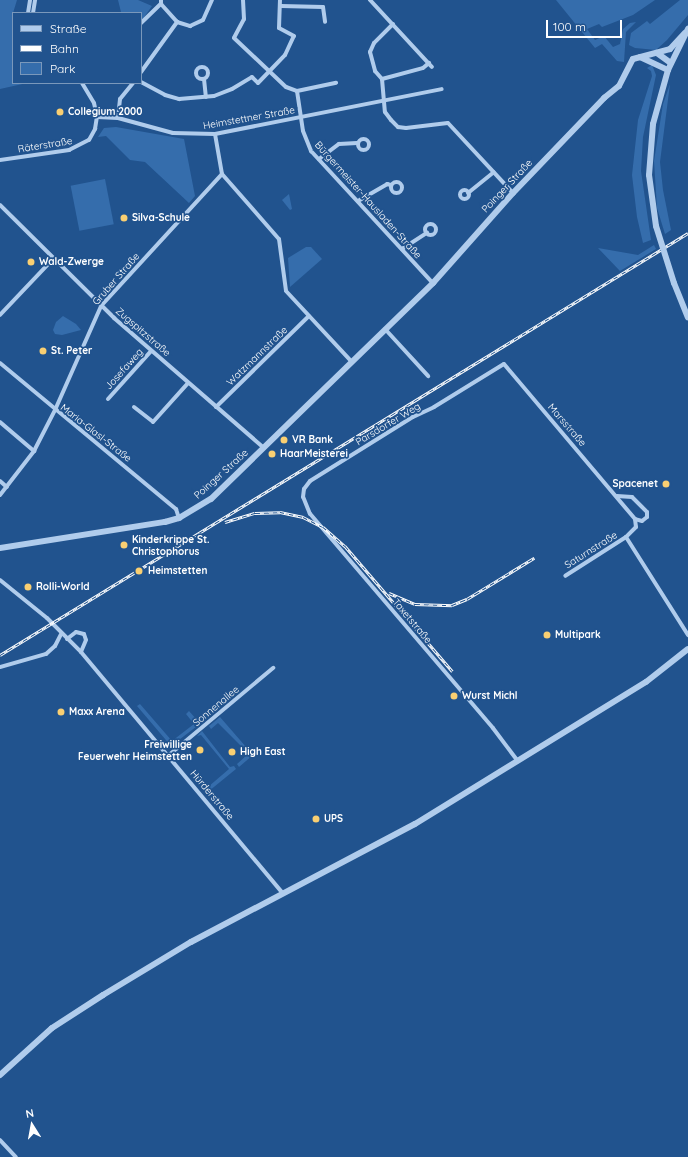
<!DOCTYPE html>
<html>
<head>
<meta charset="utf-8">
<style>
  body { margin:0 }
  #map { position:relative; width:688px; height:1157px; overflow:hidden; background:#21538e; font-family:Quicksand,sans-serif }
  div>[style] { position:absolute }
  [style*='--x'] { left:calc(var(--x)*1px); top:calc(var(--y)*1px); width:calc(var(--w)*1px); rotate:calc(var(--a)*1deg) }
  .green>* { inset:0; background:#356dac; transform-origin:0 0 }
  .minor>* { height:4px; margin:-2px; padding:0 2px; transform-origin:2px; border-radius:2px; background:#b0ccec }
  .minor>.ring { margin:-2px; padding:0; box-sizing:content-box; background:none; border:4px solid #b0ccec; border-radius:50% }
  .tertiary>* { height:6px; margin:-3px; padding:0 3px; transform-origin:3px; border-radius:3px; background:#b0ccec }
  .rail>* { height:3px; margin-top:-1.5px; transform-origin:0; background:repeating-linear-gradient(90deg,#21538e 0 4.5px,#fff 0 9px); box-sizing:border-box; border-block:1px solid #fff }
  .tertiary-bridge>* { height:6px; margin:-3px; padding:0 3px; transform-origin:3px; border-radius:3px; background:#b0ccec }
  .dots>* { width:11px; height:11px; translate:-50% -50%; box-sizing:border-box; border:2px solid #21538e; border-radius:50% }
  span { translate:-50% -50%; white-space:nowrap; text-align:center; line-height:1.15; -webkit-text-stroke:3.5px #21538e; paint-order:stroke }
  .poi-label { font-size:10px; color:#fff; font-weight:700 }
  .left { translate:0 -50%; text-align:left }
  .right { translate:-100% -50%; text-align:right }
  .street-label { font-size:10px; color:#fff }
  .legend { position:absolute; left:12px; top:12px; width:130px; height:72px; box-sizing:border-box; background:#21538e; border:1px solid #7a98bb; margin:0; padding:5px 7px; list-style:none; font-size:12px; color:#fff }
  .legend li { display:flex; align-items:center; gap:8px; height:20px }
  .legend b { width:20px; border:1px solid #7a98bb }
  .north { position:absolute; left:12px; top:1105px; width:40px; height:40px; -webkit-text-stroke:3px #21538e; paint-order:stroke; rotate:349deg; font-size:11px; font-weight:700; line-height:16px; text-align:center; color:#fff }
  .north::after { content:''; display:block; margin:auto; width:14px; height:18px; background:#fff; clip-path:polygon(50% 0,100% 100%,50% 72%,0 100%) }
  .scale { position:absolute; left:546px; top:20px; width:76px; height:18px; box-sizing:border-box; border:2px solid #fff; border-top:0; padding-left:5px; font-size:12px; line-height:14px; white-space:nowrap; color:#fff; -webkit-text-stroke:3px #21538e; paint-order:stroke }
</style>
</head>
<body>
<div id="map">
  <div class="green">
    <div style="clip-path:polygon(0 0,17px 0,13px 13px,13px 83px,27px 83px,0 89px)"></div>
    <div style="clip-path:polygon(118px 0,138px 0,152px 6px,142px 20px,141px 13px,121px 12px)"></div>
    <div style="clip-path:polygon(556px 0,655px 0,633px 15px,602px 27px,599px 24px,587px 29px,595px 40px,604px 36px,613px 47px,620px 44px,623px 29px,630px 23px,636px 22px,626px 32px,624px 62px,617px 61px,602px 44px,595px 48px)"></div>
    <div style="clip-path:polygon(680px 0,688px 0,688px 15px,667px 40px,656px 50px,635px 48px,629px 45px,631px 33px,647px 21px,650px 24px)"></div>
    <div style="clip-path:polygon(652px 65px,656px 75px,643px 137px,641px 171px,651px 240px,643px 243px,637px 217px,632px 175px,638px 120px,652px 76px,651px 71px,647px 68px)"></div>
    <div style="clip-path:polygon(670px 84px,660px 162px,663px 190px,671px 230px,665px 234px,657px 208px,654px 161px,663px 104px)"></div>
    <div style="clip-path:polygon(116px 127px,184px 139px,195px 196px,189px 203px,145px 162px,130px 160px,106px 136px,98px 137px,104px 128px)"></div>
    <div style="left:105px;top:179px;width:46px;height:35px;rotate:79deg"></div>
    <div style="clip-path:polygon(289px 194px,292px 209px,290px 210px,282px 200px)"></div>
    <div style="clip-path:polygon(654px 245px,656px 249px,620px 271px,598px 248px,638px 255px)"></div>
    <div style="clip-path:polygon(306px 247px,311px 247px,322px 259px,290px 287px,288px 258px)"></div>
    <div style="clip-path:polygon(63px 316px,76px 324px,81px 330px,62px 335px,55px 334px,53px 330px,56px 322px)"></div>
    <div style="clip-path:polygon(140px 704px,172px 741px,194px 724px,186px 714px,189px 711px,197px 720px,202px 717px,205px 720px,171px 746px,137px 706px)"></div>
    <div style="clip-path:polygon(220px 717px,253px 755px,239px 767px,237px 764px,247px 755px,240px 745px,218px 723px,211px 729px,209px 726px)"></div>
    <div style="clip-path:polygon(202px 731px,230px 767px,234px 766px,236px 769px,209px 791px,204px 785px,208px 787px,229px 769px,201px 735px,197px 736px)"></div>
  </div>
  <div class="minor">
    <div style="--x:243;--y:0;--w:19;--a:87"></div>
    <div style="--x:244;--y:19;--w:21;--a:118"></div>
    <div style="--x:234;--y:38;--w:71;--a:43.3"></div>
    <div style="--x:286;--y:87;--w:12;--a:20"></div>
    <div style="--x:370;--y:0;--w:91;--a:47.2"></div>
    <div style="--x:161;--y:4;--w:24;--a:48"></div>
    <div style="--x:177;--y:22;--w:14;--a:17"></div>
    <div style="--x:190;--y:26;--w:14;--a:-25"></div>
    <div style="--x:203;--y:20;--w:22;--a:-66"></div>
    <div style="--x:281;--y:6;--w:42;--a:1.4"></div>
    <div style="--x:323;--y:7;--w:15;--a:82"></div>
    <div style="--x:28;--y:13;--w:13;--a:-81"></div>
    <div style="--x:33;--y:13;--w:13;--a:-81"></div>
    <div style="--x:141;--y:23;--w:28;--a:-44"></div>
    <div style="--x:161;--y:4;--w:4;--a:-90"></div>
    <div style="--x:393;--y:24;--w:27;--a:135"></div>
    <div style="--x:374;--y:43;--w:10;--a:114"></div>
    <div style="--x:370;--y:52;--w:20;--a:75"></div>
    <div style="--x:375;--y:71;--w:11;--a:49"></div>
    <div style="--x:382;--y:79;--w:33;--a:85"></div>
    <div style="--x:385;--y:112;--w:10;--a:53"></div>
    <div style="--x:391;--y:120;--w:10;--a:45"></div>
    <div style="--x:398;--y:127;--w:8;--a:7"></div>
    <div style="--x:406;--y:128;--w:42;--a:-6.8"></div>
    <div style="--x:448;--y:123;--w:96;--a:47.1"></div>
    <div class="ring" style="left:196px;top:67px;width:8px;height:8px"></div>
    <div style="--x:141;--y:72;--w:62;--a:-54.2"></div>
    <div style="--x:204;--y:79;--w:18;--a:84"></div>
    <div style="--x:382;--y:79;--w:42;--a:-15"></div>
    <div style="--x:423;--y:68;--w:8;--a:-40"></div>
    <div style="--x:141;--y:82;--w:27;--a:28"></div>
    <div style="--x:165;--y:95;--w:15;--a:16"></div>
    <div style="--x:179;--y:99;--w:35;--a:-5"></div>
    <div style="--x:214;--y:96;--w:19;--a:-21"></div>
    <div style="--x:232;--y:89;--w:23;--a:-31"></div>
    <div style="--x:252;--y:77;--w:8;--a:45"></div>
    <div style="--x:258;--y:83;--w:39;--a:-46"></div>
    <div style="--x:285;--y:55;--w:21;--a:-65"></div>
    <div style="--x:294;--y:36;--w:17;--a:-152"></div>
    <div style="--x:279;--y:28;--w:28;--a:-88"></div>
    <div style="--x:297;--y:91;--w:40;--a:81.5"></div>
    <div style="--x:303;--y:131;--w:22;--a:68"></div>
    <div style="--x:311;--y:151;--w:180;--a:47.3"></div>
    <div style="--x:297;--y:91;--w:40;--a:-12"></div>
    <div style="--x:97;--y:117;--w:21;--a:3"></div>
    <div style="--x:118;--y:118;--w:57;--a:15.3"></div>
    <div style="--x:173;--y:133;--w:42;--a:1.4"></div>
    <div style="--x:215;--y:134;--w:231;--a:-11.2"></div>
    <div style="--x:118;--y:118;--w:19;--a:-84"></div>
    <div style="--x:120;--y:99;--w:21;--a:-51"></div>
    <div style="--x:215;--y:134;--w:41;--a:80.1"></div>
    <div style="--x:222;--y:174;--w:86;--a:48.8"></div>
    <div style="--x:279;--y:239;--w:52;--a:82.3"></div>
    <div style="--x:286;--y:291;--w:96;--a:47.1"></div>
    <div class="ring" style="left:357.5px;top:138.5px;width:7px;height:7px"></div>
    <div style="--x:319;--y:159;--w:25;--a:-37"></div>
    <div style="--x:339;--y:144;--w:18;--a:-3"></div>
    <div style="--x:0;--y:160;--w:70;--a:-8.2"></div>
    <div style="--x:69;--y:150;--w:22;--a:-27"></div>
    <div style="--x:89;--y:140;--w:13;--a:-61"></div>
    <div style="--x:95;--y:129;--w:12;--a:-81"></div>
    <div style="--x:97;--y:117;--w:14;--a:-102"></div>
    <div style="--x:94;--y:103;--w:23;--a:-121"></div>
    <div class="ring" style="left:390.5px;top:181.5px;width:7px;height:7px"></div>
    <div class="ring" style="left:459.5px;top:189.5px;width:5px;height:5px"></div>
    <div style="--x:468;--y:193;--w:33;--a:-39"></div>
    <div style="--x:358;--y:201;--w:34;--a:-30"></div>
    <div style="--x:387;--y:184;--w:4;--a:14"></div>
    <div style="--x:0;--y:205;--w:161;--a:44.7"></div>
    <div style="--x:114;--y:318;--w:198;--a:40.9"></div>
    <div class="ring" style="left:424.5px;top:223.5px;width:7px;height:7px"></div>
    <div style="--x:402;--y:249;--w:30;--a:-33"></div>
    <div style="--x:0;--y:315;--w:77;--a:-46.6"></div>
    <div style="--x:385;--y:329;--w:64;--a:47.5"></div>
    <div style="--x:0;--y:363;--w:229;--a:39.7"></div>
    <div style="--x:176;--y:509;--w:9;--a:72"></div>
    <div style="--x:108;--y:399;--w:64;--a:-48.1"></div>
    <div style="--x:134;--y:407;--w:24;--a:38"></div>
    <div style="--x:153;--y:422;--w:52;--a:-48.1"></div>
    <div style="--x:216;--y:407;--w:130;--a:-44.4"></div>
    <div style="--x:0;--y:422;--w:45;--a:40.5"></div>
    <div style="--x:0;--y:481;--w:9;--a:41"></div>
    <div style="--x:0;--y:495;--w:56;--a:-52.3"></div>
    <div style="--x:34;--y:451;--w:46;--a:-62.9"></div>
    <div style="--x:55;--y:410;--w:114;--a:-66.1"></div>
    <div style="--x:101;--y:306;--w:179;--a:-47.5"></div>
    <div style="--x:617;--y:496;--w:15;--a:4"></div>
    <div style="--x:632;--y:497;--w:21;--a:45"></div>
    <div style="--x:647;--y:512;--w:5;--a:90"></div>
    <div style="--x:647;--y:517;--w:6;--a:141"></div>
    <div style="--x:642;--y:521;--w:7;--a:-164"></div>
    <div style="--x:626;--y:537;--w:116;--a:57.7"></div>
    <div style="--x:0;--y:580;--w:60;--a:39"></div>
    <div style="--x:47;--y:618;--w:48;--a:45"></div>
    <div style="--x:81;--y:652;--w:315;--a:50.1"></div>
    <div style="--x:67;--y:639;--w:11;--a:-38"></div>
    <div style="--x:76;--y:632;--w:8;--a:14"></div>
    <div style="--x:84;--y:634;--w:6;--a:72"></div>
    <div style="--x:86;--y:640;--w:13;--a:113"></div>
    <div style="--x:0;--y:667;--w:48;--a:-15.8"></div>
    <div style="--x:46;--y:654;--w:12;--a:-42"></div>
    <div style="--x:55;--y:646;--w:13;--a:-63"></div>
    <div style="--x:169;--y:755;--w:136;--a:-39.9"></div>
    <div style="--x:517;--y:760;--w:40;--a:-127"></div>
    <div style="--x:493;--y:728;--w:282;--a:-130.5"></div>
    <div style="--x:310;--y:514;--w:18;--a:-112"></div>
    <div style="--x:303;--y:497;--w:8;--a:-83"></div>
    <div style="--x:304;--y:489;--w:10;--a:-53"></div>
    <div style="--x:310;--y:481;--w:121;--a:-31.9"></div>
    <div style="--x:413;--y:417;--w:23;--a:-25"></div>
    <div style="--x:434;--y:407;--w:82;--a:-31.6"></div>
    <div style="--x:504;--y:364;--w:203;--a:49.8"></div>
    <div style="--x:635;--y:519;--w:8;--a:83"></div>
    <div style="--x:636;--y:527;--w:14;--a:135"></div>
    <div style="--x:626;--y:537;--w:72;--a:147.4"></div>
    <div style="--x:0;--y:1140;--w:23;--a:47"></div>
  </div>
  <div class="tertiary">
    <div style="--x:657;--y:53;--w:17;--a:36"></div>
    <div style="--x:640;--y:57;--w:31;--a:25"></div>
    <div style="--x:656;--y:226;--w:51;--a:-97.8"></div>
    <div style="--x:649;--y:175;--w:51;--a:-85.5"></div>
    <div style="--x:653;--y:124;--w:56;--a:-74.5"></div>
    <div style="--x:668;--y:70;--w:46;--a:-64"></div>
    <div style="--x:674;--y:283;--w:37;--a:68"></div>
    <div style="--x:0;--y:548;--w:167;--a:-9"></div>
    <div style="--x:165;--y:522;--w:15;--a:-16"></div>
    <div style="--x:179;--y:518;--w:37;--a:-31"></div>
    <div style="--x:211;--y:499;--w:310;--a:-44.2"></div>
    <div style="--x:433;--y:283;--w:120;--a:-48.4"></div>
    <div style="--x:513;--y:193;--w:132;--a:-46.2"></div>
    <div style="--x:604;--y:98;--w:19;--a:-39"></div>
    <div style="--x:619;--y:86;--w:30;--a:-63"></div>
    <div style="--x:633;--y:59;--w:38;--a:-15"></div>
    <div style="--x:670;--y:49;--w:22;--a:-47"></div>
    <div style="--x:0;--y:1075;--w:70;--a:-42.1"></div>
    <div style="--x:52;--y:1028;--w:61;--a:-32.9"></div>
    <div style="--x:103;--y:995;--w:103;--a:-31.1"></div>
    <div style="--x:191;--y:942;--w:253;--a:-27.8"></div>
    <div style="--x:415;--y:824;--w:271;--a:-31.6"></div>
    <div style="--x:646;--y:682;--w:53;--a:-38.2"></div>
  </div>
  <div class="rail">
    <div style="--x:225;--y:522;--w:31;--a:-17"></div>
    <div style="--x:255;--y:513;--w:25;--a:-2"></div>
    <div style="--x:280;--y:512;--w:24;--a:12"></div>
    <div style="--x:303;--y:517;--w:22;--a:27"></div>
    <div style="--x:323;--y:527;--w:29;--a:41"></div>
    <div style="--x:345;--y:546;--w:165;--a:49.4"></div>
    <div style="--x:389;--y:593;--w:28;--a:23"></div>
    <div style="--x:415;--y:604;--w:37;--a:2"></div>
    <div style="--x:452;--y:605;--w:16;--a:-22"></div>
    <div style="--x:467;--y:599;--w:79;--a:-31.5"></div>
    <div style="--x:0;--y:655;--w:807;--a:-31.52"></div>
  </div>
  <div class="tertiary-bridge">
    <div style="--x:656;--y:226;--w:60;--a:72.5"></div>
  </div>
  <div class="dots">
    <div style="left:60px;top:112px;background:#f9cf72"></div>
    <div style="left:124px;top:218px;background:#f9cf72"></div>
    <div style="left:31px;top:262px;background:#f9cf72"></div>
    <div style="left:43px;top:351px;background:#f9cf72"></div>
    <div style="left:284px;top:440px;background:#f9cf72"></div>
    <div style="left:272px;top:454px;background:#f9cf72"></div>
    <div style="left:666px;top:484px;background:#f9cf72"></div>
    <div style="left:124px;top:545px;background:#f9cf72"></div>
    <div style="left:139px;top:571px;background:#f9cf72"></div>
    <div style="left:28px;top:587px;background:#f9cf72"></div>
    <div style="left:547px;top:635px;background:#f9cf72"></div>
    <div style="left:454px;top:696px;background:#f9cf72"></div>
    <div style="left:61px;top:712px;background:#f9cf72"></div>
    <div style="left:200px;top:750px;background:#f9cf72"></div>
    <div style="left:232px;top:752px;background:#f9cf72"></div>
    <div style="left:316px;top:819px;background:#f9cf72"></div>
  </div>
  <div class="poi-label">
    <span class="left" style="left:68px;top:112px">Collegium 2000</span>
    <span class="left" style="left:132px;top:218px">Silva-Schule</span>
    <span class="left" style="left:39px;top:262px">Wald-Zwerge</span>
    <span class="left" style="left:51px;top:351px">St. Peter</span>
    <span class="left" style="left:292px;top:440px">VR Bank</span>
    <span class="left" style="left:280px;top:454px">HaarMeisterei</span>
    <span class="right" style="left:658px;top:484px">Spacenet</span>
    <span class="left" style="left:132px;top:545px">Kinderkrippe St.<br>Christophorus</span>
    <span class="left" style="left:148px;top:571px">Heimstetten</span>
    <span class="left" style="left:36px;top:587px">Rolli-World</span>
    <span class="left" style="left:555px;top:635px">Multipark</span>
    <span class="left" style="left:462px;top:696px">Wurst Michl</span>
    <span class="left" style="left:69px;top:712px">Maxx Arena</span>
    <span class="right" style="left:192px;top:750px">Freiwillige<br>Feuerwehr Heimstetten</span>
    <span class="left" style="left:240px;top:752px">High East</span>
    <span class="left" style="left:324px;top:819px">UPS</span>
  </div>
  <div class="street-label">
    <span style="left:249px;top:118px;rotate:-10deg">Heimstettner Straße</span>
    <span style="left:45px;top:145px;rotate:-9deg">Räterstraße</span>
    <span style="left:507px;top:186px;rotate:-47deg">Poinger Straße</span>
    <span style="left:368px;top:200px;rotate:48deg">Bürgermeister-Hausladen-Straße</span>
    <span style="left:116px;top:279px;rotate:-49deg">Gruber Straße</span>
    <span style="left:143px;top:332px;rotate:41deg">Zugspitzstraße</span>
    <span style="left:257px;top:356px;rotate:-44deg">Watzmannstraße</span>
    <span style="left:124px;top:369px;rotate:-48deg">Josefaweg</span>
    <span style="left:388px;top:424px;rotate:-31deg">Parsdorfer Weg</span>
    <span style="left:567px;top:425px;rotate:49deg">Marsstraße</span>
    <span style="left:96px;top:433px;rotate:38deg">Maria-Glasl-Straße</span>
    <span style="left:221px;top:474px;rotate:-42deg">Poinger Straße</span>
    <span style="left:591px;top:550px;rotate:-32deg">Saturnstraße</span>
    <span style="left:412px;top:621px;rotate:50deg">Taxetstraße</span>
    <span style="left:216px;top:706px;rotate:-40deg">Sonnenallee</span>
    <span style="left:212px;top:795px;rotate:50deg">Hürderstraße</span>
  </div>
  <ul class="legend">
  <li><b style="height:5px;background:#b0ccec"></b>Straße</li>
  <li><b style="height:5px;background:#fff"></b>Bahn</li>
  <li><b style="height:11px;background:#356dac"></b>Park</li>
  </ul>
  <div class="north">N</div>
  <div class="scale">100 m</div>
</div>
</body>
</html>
